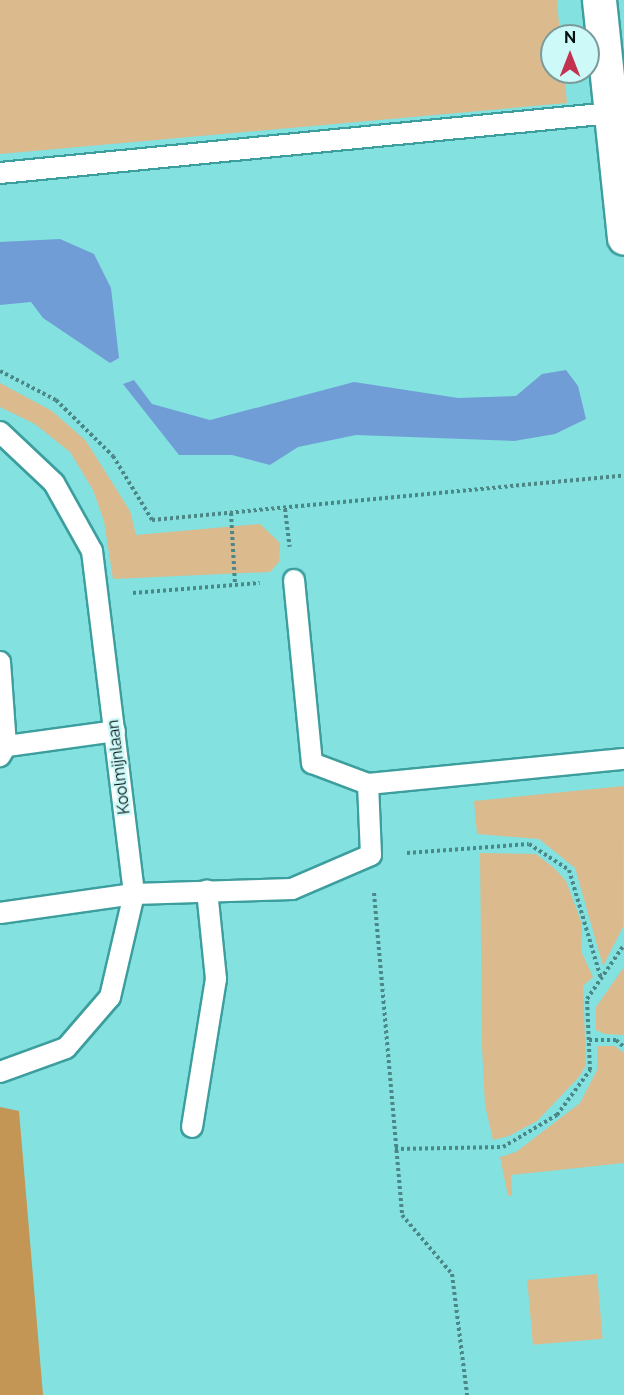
<!DOCTYPE html>
<html>
<head>
<meta charset="utf-8">
<style>
  body { margin:0 }
  #map { position:relative; width:624px; height:1395px; overflow:hidden; background:#83e1e0; font-family:Raleway,sans-serif }
  div>[style] { position:absolute }
  [style*='--x'] { left:calc(var(--x)*1px); top:calc(var(--y)*1px); width:calc(var(--w)*1px); rotate:calc(var(--a)*1deg) }
  .green>* { inset:0; background:#dbba8d; transform-origin:0 0 }
  .forest>* { inset:0; background:#c39656 }
  .water>* { inset:0; background:#709dd6 }
  .path>* { height:4px; margin-top:-2px; transform-origin:0; background:repeating-linear-gradient(90deg,#4b8787 0 3px,transparent 0 6px) }
  .roads { filter:drop-shadow(2px 0 #3d9e9e) drop-shadow(-2px 0 #3d9e9e) drop-shadow(0 2px #3d9e9e) drop-shadow(0 -2px #3d9e9e) }
  .lane>* { height:20px; margin:-10px; padding:0 10px; transform-origin:10px; border-radius:10px; background:#fff }
  .street>* { height:33px; margin:-16.5px; padding:0 16.5px; transform-origin:16.5px; border-radius:16.5px; background:#fff }
  span { translate:-50% -50%; white-space:nowrap; text-align:center; line-height:1.15; -webkit-text-stroke:4.5px #cdf9f8; paint-order:stroke }
  .street-label { font-size:16px; color:#000f0f }
  .north { position:absolute; left:540px; top:24px; width:60px; height:60px; box-sizing:border-box; background:#cdf9f8; border:2px solid #7b9b9b; border-radius:50%; rotate:0deg; font-size:16px; font-weight:700; line-height:24px; text-align:center; color:#000f0f }
  .north::after { content:''; display:block; margin:auto; width:21px; height:27px; background:#c3334f; clip-path:polygon(50% 0,100% 100%,50% 72%,0 100%) }
</style>
</head>
<body>
<div id="map">
  <div class="green">
    <div style="clip-path:polygon(0 0,557px 0,560px 36px,552px 36px,552px 72px,564px 72px,567px 103px,0 154px)"></div>
    <div style="clip-path:polygon(0 383px,52px 411px,86px 441px,130px 511px,136px 535px,260px 524px,280px 543px,279px 562px,270px 572px,113px 579px,104px 521px,93px 490px,70px 452px,35px 424px,0 407px)"></div>
    <div style="clip-path:polygon(624px 786px,623px 927px,603px 966px,575px 868px,539px 839px,477px 834px,474px 801px)"></div>
    <div style="clip-path:polygon(480px 853px,536px 854px,554px 868px,566px 881px,582px 924px,581px 951px,593px 977px,583px 986px,586px 1065px,579px 1077px,537px 1121px,509px 1136px,493px 1140px,485px 1105px,482px 1047px)"></div>
    <div style="clip-path:polygon(624px 967px,624px 1035px,605px 1034px,596px 1030px,596px 1007px)"></div>
    <div style="clip-path:polygon(597px 1046px,615px 1046px,624px 1053px,624px 1163px,511px 1175px,512px 1195px,508px 1196px,500px 1157px,516px 1152px,580px 1103px,597px 1070px)"></div>
    <div style="left:597px;top:1274px;width:65px;height:70px;rotate:85deg"></div>
  </div>
  <div class="forest">
    <div style="clip-path:polygon(0 1107px,19px 1111px,43px 1395px,0 1395px)"></div>
  </div>
  <div class="water">
    <div style="clip-path:polygon(60px 239px,94px 254px,111px 288px,119px 358px,110px 363px,43px 318px,31px 302px,0 305px,0 242px)"></div>
    <div style="clip-path:polygon(566px 370px,578px 386px,586px 419px,555px 434px,514px 441px,356px 435px,298px 447px,270px 465px,232px 455px,179px 455px,123px 384px,134px 380px,152px 404px,210px 420px,354px 382px,458px 398px,516px 396px,542px 374px)"></div>
  </div>
  <div class="path">
    <div style="--x:0;--y:371;--w:63;--a:27.4"></div>
    <div style="--x:56;--y:400;--w:80;--a:44.5"></div>
    <div style="--x:113;--y:456;--w:75;--a:58.6"></div>
    <div style="--x:152;--y:520;--w:474;--a:-5.4"></div>
    <div style="--x:285;--y:509;--w:38;--a:83"></div>
    <div style="--x:231;--y:513;--w:72;--a:86.8"></div>
    <div style="--x:133;--y:593;--w:127;--a:-4.5"></div>
    <div style="--x:407;--y:853;--w:122;--a:-4.2"></div>
    <div style="--x:529;--y:844;--w:48;--a:33"></div>
    <div style="--x:569;--y:870;--w:114;--a:73.6"></div>
    <div style="--x:374;--y:893;--w:323;--a:85"></div>
    <div style="--x:402;--y:1215;--w:77;--a:49.7"></div>
    <div style="--x:452;--y:1274;--w:122;--a:82.9"></div>
    <div style="--x:589;--y:1040;--w:27;--a:0"></div>
    <div style="--x:616;--y:1040;--w:11;--a:41"></div>
    <div style="--x:395;--y:1149;--w:108;--a:-1.1"></div>
    <div style="--x:503;--y:1147;--w:63;--a:-30.7"></div>
    <div style="--x:557;--y:1115;--w:56;--a:-53.7"></div>
    <div style="--x:590;--y:1070;--w:71;--a:-92.4"></div>
    <div style="--x:587;--y:999;--w:65;--a:-55.6"></div>
  </div>
  <div class="roads">
    <div class="lane">
      <div style="--x:0;--y:173;--w:614;--a:-5.61"></div>
      <div style="--x:0;--y:432;--w:74;--a:43.4"></div>
      <div style="--x:54;--y:483;--w:78;--a:60.8"></div>
      <div style="--x:92;--y:551;--w:346;--a:83"></div>
      <div style="--x:134;--y:894;--w:106;--a:103.1"></div>
      <div style="--x:110;--y:997;--w:67;--a:130.8"></div>
      <div style="--x:66;--y:1048;--w:70;--a:160"></div>
      <div style="--x:294;--y:580;--w:184;--a:84.4"></div>
      <div style="--x:312;--y:763;--w:60;--a:20.6"></div>
      <div style="--x:368;--y:784;--w:257;--a:-5.6"></div>
      <div style="--x:0;--y:662;--w:84;--a:85.9"></div>
      <div style="--x:6;--y:746;--w:12;--a:121"></div>
      <div style="--x:0;--y:747;--w:116;--a:-7.9"></div>
      <div style="--x:0;--y:913;--w:135;--a:-8.1"></div>
      <div style="--x:134;--y:894;--w:158;--a:-1.8"></div>
      <div style="--x:292;--y:889;--w:86;--a:-23.3"></div>
      <div style="--x:371;--y:855;--w:71;--a:-92.4"></div>
      <div style="--x:192;--y:1127;--w:150;--a:-80.8"></div>
      <div style="--x:216;--y:979;--w:89;--a:-95.8"></div>
    </div>
    <div class="street">
      <div style="--x:599;--y:0;--w:239;--a:84"></div>
    </div>
  </div>
  <div class="street-label">
    <span style="left:119px;top:767px;rotate:-97deg">Koolmijnlaan</span>
  </div>
  <div class="north">N</div>
</div>
</body>
</html>
